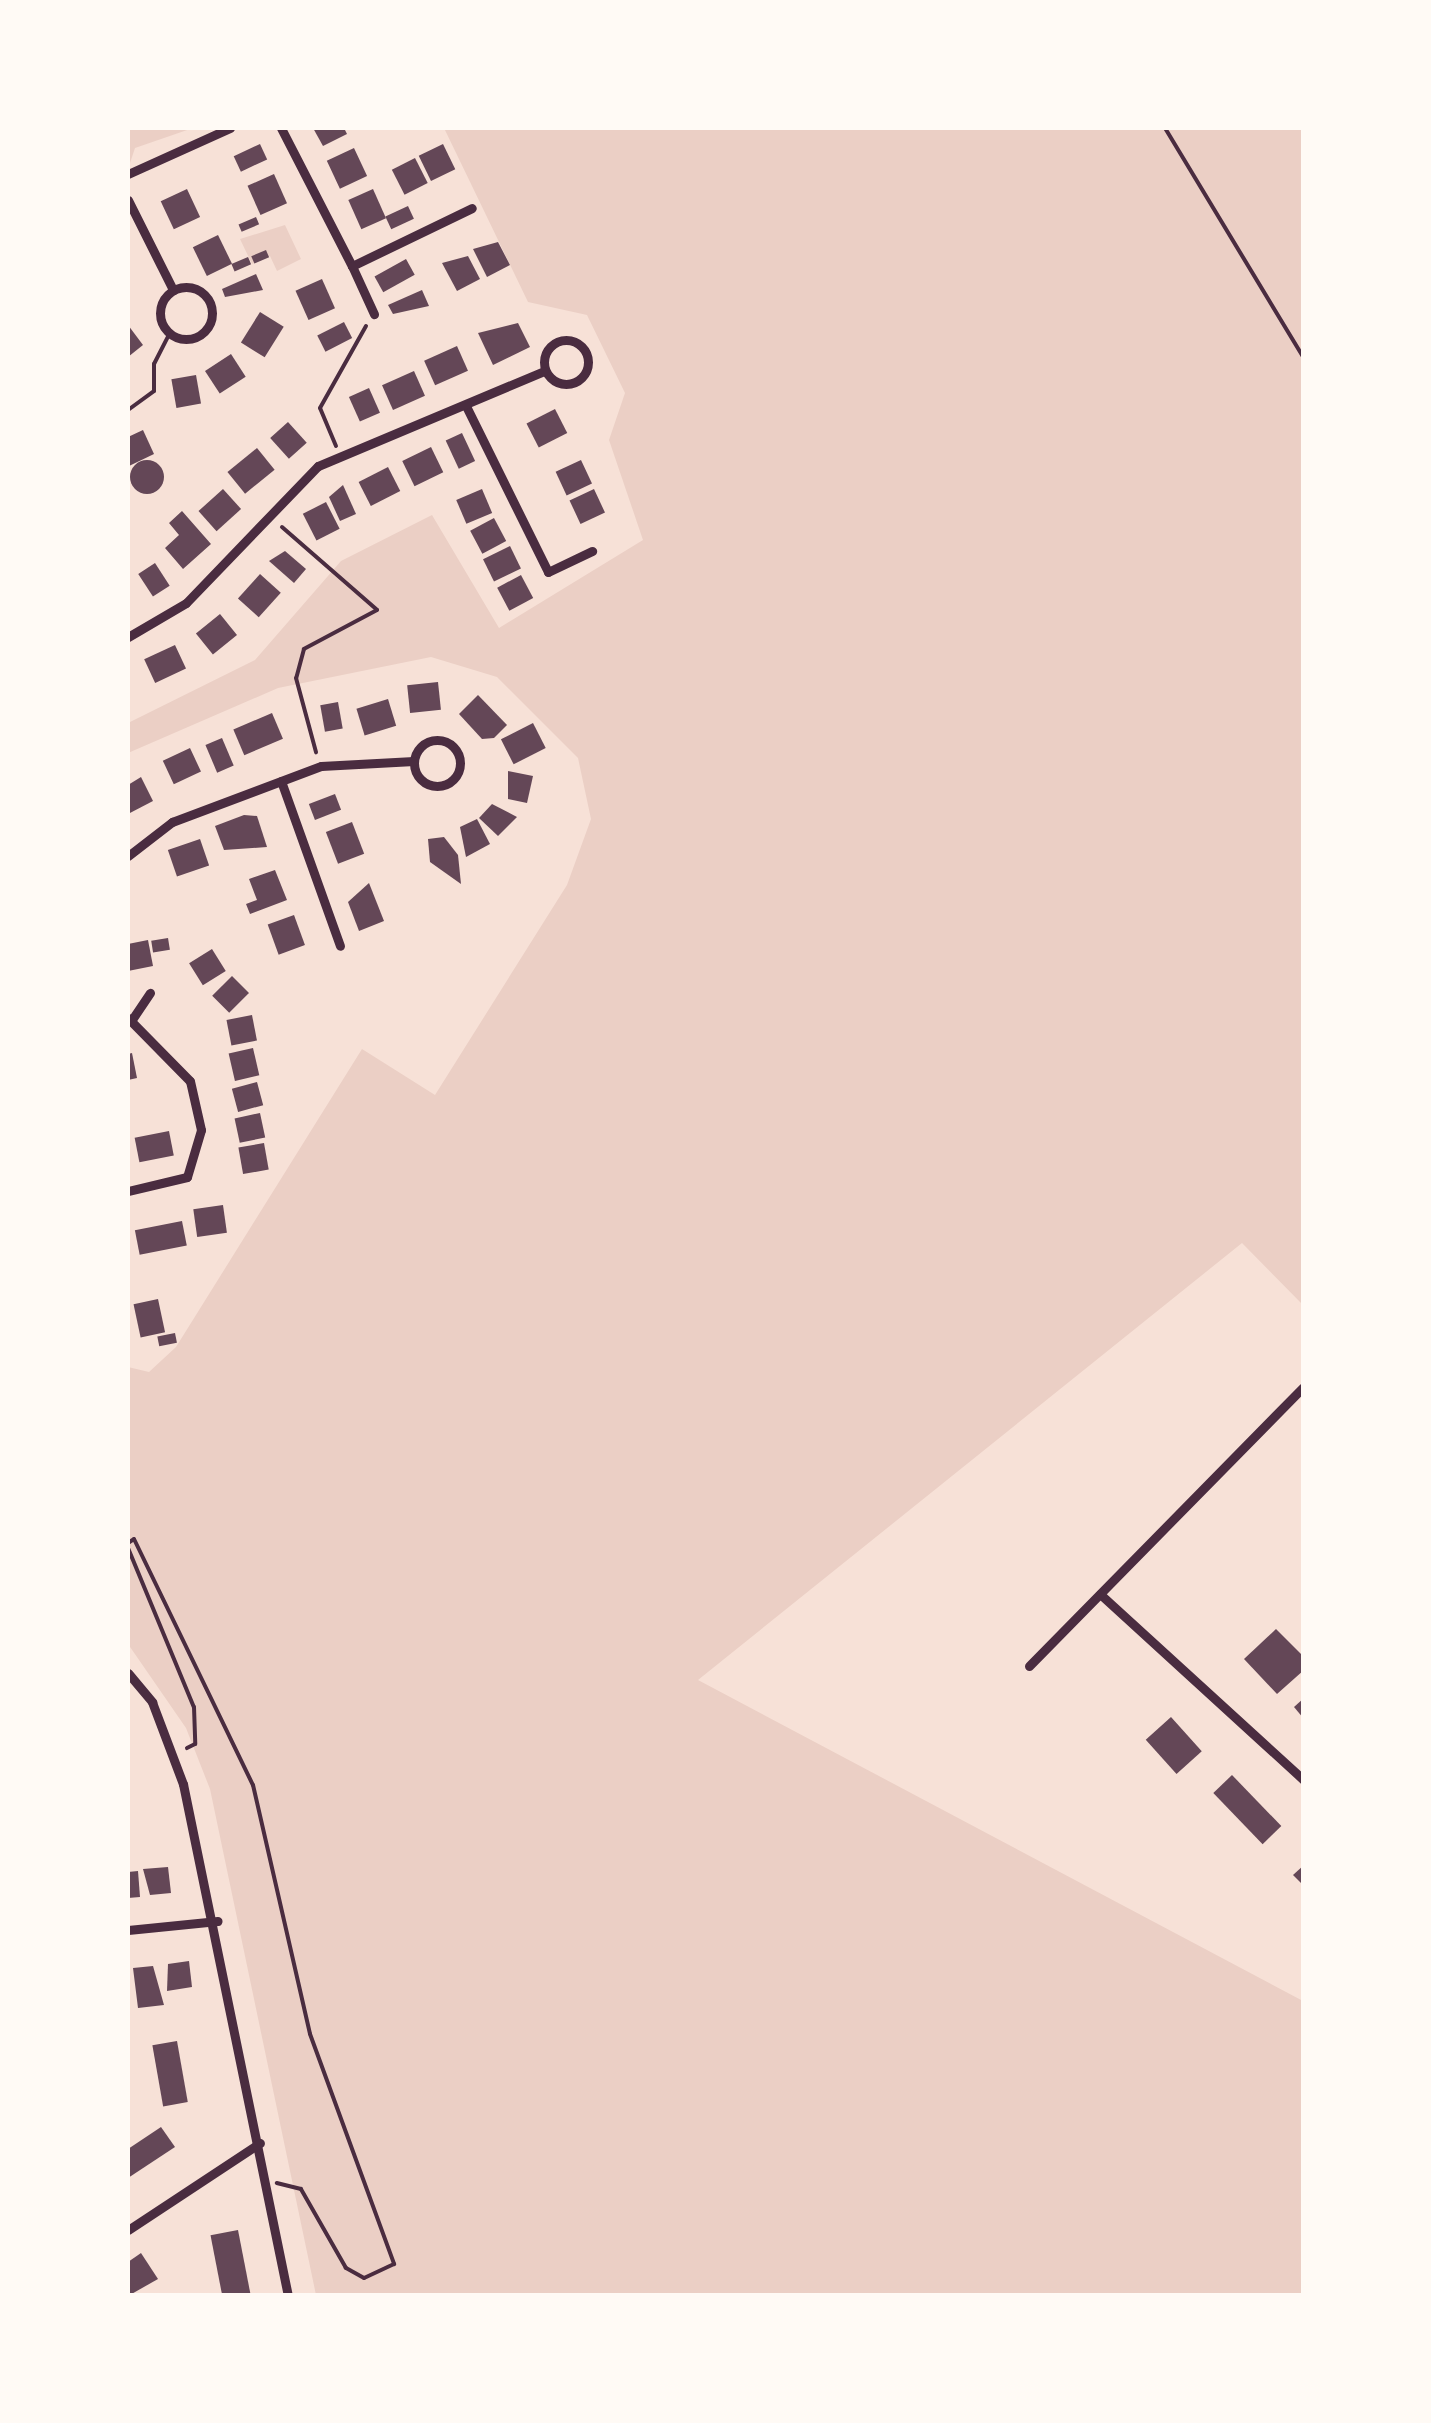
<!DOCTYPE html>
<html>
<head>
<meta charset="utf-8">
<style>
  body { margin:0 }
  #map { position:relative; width:1431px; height:2423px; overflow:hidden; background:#f7e1d7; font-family:Montserrat,sans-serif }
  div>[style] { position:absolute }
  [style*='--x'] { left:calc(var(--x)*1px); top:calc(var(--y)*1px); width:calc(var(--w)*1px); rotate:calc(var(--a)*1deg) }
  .green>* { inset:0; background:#ebcfc5 }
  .building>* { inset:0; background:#644757; transform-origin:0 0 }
  .round { border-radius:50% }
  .path>* { height:4px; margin:-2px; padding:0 2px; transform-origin:2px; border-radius:2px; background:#4a2c40 }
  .minor>* { height:9px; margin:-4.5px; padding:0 4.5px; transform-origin:4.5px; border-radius:4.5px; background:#4a2c40 }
  .minor>.ring { margin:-4.5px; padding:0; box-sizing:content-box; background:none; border:9px solid #4a2c40; border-radius:50% }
  span { translate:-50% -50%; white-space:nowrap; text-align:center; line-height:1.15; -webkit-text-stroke:8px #fffaf5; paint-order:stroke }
  .frame { position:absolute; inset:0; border:130px solid #fffaf5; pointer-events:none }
</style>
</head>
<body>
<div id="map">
  <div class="green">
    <div style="clip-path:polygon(128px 128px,193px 128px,135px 148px,128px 169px)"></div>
    <div style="clip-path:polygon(444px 128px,1303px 128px,1303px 1305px,1242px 1243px,698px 1680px,1303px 2001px,1303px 2295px,316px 2295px,210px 1789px,186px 1728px,128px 1644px,128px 1367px,149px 1372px,176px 1347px,362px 1049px,435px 1095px,567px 885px,591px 819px,578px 758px,497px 677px,431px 657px,278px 688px,128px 753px,128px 723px,255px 660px,341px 561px,432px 515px,499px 628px,643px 540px,609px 440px,625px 393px,587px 315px,528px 302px)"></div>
    <div style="clip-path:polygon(285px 225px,301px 259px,277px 271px,270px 256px,252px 264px,240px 239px)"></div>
  </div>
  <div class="building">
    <div style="clip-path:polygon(313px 128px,344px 128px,347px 134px,323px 146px)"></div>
    <div style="left:260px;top:144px;width:17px;height:29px;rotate:65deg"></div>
    <div style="left:443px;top:144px;width:28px;height:27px;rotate:64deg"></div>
    <div style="left:354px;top:148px;width:31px;height:30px;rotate:65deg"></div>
    <div style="left:415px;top:158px;width:28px;height:26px;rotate:63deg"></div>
    <div style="left:274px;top:174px;width:32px;height:29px;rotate:66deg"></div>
    <div style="left:187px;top:189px;width:31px;height:29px;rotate:65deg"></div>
    <div style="left:373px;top:189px;width:32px;height:27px;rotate:66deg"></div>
    <div style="left:408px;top:206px;width:14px;height:25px;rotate:65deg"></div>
    <div style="left:256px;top:217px;width:8px;height:19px;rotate:67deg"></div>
    <div style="left:218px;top:235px;width:32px;height:28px;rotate:64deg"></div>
    <div style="clip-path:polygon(498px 242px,510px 265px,487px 277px,473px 249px)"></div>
    <div style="left:266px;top:250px;width:8px;height:16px;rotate:67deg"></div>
    <div style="clip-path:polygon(468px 256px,480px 279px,457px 291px,442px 263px)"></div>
    <div style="left:248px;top:257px;width:8px;height:18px;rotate:67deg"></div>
    <div style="left:406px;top:259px;width:18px;height:36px;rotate:61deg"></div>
    <div style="clip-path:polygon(256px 274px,263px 290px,225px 297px,222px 289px)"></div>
    <div style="left:322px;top:279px;width:32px;height:29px;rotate:66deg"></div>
    <div style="clip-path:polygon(422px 290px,429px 306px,393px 314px,388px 305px)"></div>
    <div style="left:260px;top:312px;width:28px;height:36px;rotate:32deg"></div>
    <div style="left:344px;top:322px;width:18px;height:30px;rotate:63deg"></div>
    <div style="clip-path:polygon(518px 323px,530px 347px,493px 365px,478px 333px)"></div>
    <div style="clip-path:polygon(128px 325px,143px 345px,128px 357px)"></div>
    <div style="left:457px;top:346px;width:27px;height:36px;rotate:66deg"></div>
    <div style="left:231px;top:354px;width:27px;height:31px;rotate:57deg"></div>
    <div style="left:414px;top:371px;width:27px;height:35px;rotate:66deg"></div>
    <div style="left:196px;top:375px;width:29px;height:25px;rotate:80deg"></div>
    <div style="left:369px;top:388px;width:27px;height:22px;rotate:66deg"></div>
    <div style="left:555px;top:409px;width:27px;height:32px;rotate:63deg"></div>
    <div style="left:288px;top:422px;width:28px;height:24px;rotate:48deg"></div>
    <div style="clip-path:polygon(143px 430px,154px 454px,129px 466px,128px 437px)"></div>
    <div style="left:462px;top:433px;width:31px;height:18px;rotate:65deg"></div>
    <div style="left:431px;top:447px;width:28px;height:32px;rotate:64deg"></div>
    <div style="left:257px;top:448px;width:28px;height:38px;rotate:51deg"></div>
    <div style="left:581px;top:460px;width:26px;height:28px;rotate:65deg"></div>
    <div class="round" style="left:130px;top:460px;width:34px;height:34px"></div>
    <div style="left:388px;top:467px;width:27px;height:33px;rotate:63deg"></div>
    <div style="clip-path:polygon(343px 485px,356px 514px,340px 521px,329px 497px)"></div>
    <div style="left:223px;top:489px;width:27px;height:33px;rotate:48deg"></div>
    <div style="left:482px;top:489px;width:26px;height:28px;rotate:67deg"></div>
    <div style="left:594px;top:489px;width:26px;height:27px;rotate:65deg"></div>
    <div style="left:326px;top:502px;width:30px;height:26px;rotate:63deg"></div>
    <div style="clip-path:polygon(182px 511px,211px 544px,183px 569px,165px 548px,179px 535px,169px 523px)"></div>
    <div style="left:494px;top:518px;width:26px;height:27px;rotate:62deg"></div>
    <div style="left:510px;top:546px;width:25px;height:30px;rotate:64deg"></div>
    <div style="clip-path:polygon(285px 551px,306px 569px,294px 583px,269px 561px)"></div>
    <div style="left:155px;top:563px;width:27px;height:20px;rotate:57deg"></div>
    <div style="left:260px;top:574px;width:28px;height:33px;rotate:42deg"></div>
    <div style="left:521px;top:575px;width:26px;height:27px;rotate:62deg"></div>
    <div style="left:220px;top:614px;width:27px;height:31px;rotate:51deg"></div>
    <div style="left:175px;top:645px;width:26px;height:34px;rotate:65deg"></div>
    <div style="left:438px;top:682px;width:28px;height:31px;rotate:84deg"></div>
    <div style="clip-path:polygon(478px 695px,507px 725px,494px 738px,482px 739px,459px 714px)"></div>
    <div style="left:388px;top:699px;width:28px;height:33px;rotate:73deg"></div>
    <div style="left:338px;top:702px;width:27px;height:18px;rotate:80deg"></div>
    <div style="left:272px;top:713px;width:28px;height:42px;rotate:67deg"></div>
    <div style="left:533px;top:723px;width:28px;height:36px;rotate:63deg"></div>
    <div style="left:222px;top:738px;width:30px;height:18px;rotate:67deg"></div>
    <div style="left:190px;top:748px;width:26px;height:30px;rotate:65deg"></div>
    <div style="clip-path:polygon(508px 771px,533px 776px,527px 803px,508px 799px)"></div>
    <div style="clip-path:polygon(141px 777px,153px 801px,128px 814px,128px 785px)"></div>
    <div style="left:335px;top:794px;width:17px;height:28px;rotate:69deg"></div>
    <div style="clip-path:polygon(492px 804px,517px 817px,498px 836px,479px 818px)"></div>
    <div style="clip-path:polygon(244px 815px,257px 816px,267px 847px,224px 850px,215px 826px)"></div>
    <div style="clip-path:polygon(477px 819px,490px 844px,466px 857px,460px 827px)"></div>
    <div style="left:352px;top:822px;width:34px;height:28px;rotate:69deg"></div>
    <div style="clip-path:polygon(444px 837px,458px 855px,461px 884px,430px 862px,428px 839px)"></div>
    <div style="left:200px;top:839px;width:28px;height:34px;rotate:71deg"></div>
    <div style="clip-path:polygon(275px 870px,287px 900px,250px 914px,246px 904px,257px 900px,249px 879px)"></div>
    <div style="clip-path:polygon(369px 883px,384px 921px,359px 931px,348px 902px)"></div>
    <div style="left:294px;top:915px;width:32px;height:28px;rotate:70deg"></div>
    <div style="left:168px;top:938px;width:12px;height:17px;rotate:81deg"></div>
    <div style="clip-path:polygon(148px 940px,153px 966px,128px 971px,128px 944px)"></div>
    <div style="left:212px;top:949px;width:26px;height:27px;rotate:58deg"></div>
    <div style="left:232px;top:976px;width:24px;height:28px;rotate:45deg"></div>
    <div style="left:252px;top:1015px;width:26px;height:26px;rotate:79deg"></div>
    <div style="left:253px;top:1048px;width:28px;height:25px;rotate:77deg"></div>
    <div style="clip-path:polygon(132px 1053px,137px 1078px,128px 1080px,128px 1054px)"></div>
    <div style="left:257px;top:1082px;width:24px;height:26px;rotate:75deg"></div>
    <div style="left:260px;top:1113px;width:25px;height:26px;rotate:78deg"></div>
    <div style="left:169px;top:1131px;width:25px;height:35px;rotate:79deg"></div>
    <div style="left:264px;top:1143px;width:27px;height:26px;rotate:80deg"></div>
    <div style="left:223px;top:1205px;width:28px;height:30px;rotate:82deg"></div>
    <div style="left:182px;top:1221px;width:25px;height:48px;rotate:79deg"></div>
    <div style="left:158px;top:1299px;width:34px;height:25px;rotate:78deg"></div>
    <div style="left:175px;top:1333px;width:10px;height:18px;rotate:79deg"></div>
    <div style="clip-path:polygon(1276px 1629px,1304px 1657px,1304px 1670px,1277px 1694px,1244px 1659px)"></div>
    <div style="clip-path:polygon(1304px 1698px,1304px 1719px,1294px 1707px)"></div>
    <div style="left:1171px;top:1717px;width:46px;height:34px;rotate:48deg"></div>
    <div style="left:1232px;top:1775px;width:71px;height:26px;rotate:46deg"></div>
    <div style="clip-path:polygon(1304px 1865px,1304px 1886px,1293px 1875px)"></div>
    <div style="clip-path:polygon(168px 1867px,171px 1893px,150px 1895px,143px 1869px)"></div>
    <div style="clip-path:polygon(138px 1871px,140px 1897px,128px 1898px,128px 1872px)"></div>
    <div style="clip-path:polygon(189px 1961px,192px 1987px,167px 1991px,168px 1964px)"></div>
    <div style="clip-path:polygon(153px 1966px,164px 2005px,138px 2008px,133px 1968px)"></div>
    <div style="left:177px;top:2041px;width:62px;height:25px;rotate:80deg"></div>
    <div style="clip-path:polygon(161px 2127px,175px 2147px,128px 2178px,128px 2149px)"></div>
    <div style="left:238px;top:2230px;width:67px;height:28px;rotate:79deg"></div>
    <div style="clip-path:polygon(141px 2253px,158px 2279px,128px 2296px,128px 2262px)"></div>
  </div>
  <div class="path">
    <div style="--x:1165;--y:128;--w:269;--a:58.9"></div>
    <div style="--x:128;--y:410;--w:32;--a:-36"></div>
    <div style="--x:154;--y:391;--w:27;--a:-90"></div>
    <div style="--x:154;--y:364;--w:33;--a:-63"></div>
    <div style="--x:336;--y:446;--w:41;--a:-112.8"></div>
    <div style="--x:320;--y:408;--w:94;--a:-60.7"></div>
    <div style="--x:282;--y:527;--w:126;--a:41.1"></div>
    <div style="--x:377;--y:610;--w:83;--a:151.9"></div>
    <div style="--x:304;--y:649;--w:30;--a:105"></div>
    <div style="--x:296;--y:678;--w:77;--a:74.9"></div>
    <div style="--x:128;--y:1543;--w:7;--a:-34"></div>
    <div style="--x:134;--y:1539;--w:273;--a:64.2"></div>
    <div style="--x:253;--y:1785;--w:255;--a:77.1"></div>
    <div style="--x:310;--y:2034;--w:245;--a:69.9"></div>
    <div style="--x:394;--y:2264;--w:33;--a:155"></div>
    <div style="--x:364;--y:2278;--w:21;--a:-151"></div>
    <div style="--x:346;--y:2268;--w:91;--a:-119.7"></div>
    <div style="--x:301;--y:2189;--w:25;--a:-166"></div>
    <div style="--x:128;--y:1548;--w:172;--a:67.5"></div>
    <div style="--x:194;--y:1707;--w:37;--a:88"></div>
    <div style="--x:195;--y:1744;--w:9;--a:153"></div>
  </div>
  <div class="minor">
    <div style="--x:281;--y:128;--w:155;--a:62.8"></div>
    <div style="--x:352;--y:266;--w:133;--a:-25.8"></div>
    <div style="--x:128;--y:174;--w:112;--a:-24.3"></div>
    <div style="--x:128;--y:200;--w:101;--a:63.4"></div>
    <div style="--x:352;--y:266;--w:53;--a:65.4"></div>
    <div class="ring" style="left:160px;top:287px;width:43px;height:43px"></div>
    <div class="ring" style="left:544px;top:340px;width:35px;height:35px"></div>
    <div style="--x:466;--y:406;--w:185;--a:63.7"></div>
    <div style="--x:548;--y:572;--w:49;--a:-25.5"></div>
    <div style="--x:128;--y:637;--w:67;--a:-30.4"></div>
    <div style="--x:186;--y:603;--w:190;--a:-46.1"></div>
    <div style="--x:318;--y:466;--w:245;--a:-22.8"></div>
    <div class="ring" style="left:414px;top:740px;width:37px;height:37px"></div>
    <div style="--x:281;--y:781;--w:175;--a:70.3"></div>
    <div style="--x:128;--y:856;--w:56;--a:-37.7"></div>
    <div style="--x:172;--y:822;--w:159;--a:-20.6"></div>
    <div style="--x:321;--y:766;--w:93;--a:-3.1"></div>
    <div style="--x:128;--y:1018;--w:88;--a:45.5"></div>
    <div style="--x:190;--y:1081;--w:50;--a:77.3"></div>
    <div style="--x:201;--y:1130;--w:49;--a:106.6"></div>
    <div style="--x:187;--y:1177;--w:61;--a:166.7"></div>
    <div style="--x:131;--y:1021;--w:34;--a:-56"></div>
    <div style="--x:1100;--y:1594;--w:276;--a:42.4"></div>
    <div style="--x:1029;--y:1666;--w:390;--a:-45.5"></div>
    <div style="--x:128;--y:1673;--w:38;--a:50"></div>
    <div style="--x:152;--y:1702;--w:88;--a:69.3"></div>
    <div style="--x:183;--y:1784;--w:523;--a:78.41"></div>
    <div style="--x:128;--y:1930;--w:90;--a:-5.7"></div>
    <div style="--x:128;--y:2230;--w:158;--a:-33.4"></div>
  </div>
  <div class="frame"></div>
</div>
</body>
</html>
